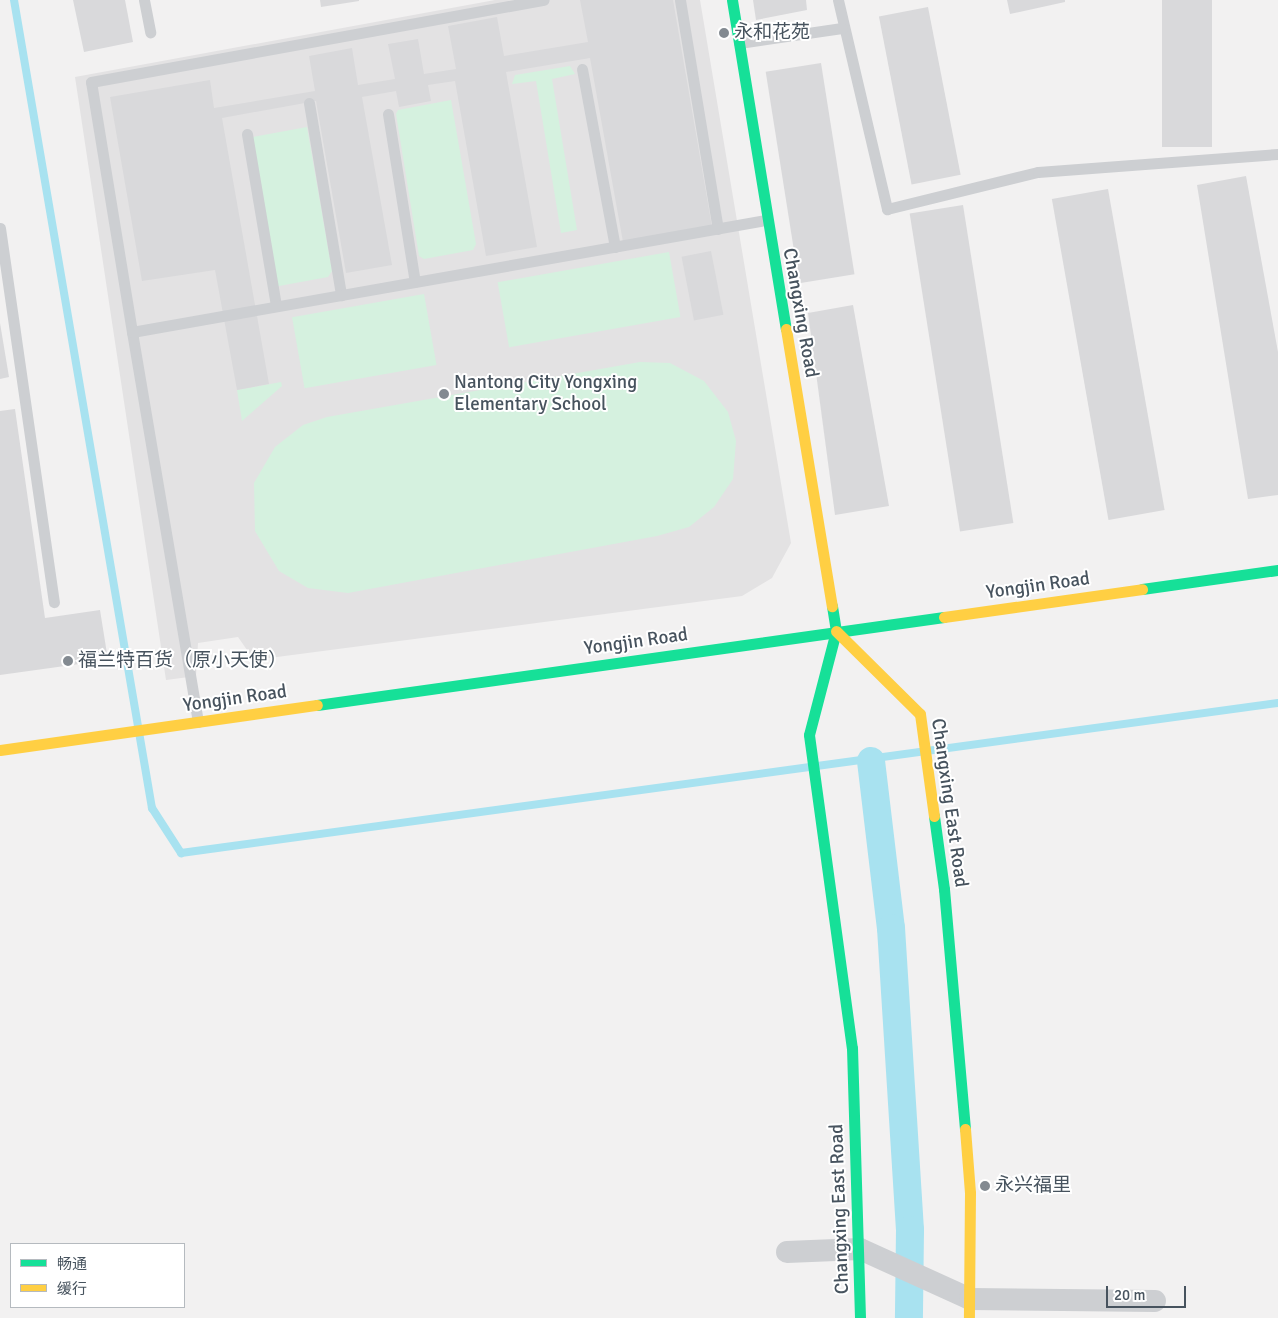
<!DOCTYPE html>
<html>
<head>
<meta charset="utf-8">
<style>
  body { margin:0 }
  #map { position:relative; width:1278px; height:1318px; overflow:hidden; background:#f2f1f1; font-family:Signika,"Noto Sans SC",sans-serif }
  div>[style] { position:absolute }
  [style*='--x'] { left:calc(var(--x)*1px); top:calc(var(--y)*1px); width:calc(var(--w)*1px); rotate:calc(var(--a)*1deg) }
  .education>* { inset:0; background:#e3e2e3 }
  .green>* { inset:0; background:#d5f1df; transform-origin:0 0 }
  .stream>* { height:8px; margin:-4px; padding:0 4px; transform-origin:4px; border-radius:4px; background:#a8e2f0 }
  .canal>* { height:28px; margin:-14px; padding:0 14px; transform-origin:14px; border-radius:14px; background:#a8e2f0 }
  .building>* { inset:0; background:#d9d9db; transform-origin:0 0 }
  .lane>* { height:11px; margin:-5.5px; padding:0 5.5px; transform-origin:5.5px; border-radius:5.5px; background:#cdcfd2 }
  .street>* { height:22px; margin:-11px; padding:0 11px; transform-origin:11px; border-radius:11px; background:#cdcfd2 }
  .fast>* { height:11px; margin:-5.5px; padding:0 5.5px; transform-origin:5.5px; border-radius:5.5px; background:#16e098 }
  .slow>* { height:11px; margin:-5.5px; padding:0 5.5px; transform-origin:5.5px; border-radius:5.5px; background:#ffcf43 }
  .dots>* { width:14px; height:14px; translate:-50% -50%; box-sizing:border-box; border:2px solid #fff; border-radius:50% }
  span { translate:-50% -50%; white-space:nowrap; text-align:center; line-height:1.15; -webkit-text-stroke:4px #fff; paint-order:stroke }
  .poi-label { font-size:19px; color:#47535e }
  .left { translate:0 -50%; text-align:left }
  .street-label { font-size:19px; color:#47535e }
  .legend { position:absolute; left:10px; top:1243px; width:175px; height:65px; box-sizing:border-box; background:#fff; border:1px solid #b5babf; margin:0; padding:6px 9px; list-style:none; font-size:15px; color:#47535e }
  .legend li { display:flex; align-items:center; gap:10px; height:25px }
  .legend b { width:25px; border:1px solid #b5babf }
  .scale { position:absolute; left:1106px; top:1286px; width:80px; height:22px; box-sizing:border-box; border:2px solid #47535e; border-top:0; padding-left:6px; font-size:15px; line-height:18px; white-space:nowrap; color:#47535e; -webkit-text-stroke:4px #fff; paint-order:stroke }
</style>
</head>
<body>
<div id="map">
  <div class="education">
    <div style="clip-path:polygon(495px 0,700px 0,791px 543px,772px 578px,742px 596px,254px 660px,238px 637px,198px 643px,196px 676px,166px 680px,75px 77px)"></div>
  </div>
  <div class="green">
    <div style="clip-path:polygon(570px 66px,575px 74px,552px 79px,577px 230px,561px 233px,536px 81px,512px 84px,515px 75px)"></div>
    <div style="clip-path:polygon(451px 100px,476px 244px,473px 250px,424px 259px,419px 256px,396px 114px,398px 110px)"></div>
    <div style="clip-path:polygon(307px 127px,332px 271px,328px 277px,279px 286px,274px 284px,252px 141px,253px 137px)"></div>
    <div style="left:669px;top:252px;width:66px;height:174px;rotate:80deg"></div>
    <div style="left:424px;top:294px;width:72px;height:134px;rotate:80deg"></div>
    <div style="clip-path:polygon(640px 362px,670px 363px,704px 381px,728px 412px,736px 441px,733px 479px,714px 507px,689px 527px,657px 536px,348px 593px,308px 588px,279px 571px,255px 531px,254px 483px,275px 447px,303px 425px,327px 417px)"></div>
    <div style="clip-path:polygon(281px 382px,282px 386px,242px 421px,237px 390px)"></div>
  </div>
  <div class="stream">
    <div style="--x:14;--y:0;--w:820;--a:80.31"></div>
    <div style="--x:152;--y:808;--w:54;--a:57.2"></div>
    <div style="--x:181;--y:853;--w:1107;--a:-7.79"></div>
  </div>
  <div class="canal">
    <div style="--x:871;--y:761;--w:168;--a:83.2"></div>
    <div style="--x:891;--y:928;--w:303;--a:86.4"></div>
    <div style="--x:910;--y:1230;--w:88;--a:90.7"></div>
  </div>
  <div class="building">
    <div style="clip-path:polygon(73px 0,125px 0,133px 42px,84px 52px)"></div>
    <div style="clip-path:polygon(320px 0,359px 0,359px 1px,321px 7px)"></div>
    <div style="clip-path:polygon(580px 0,673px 0,712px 227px,623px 242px,590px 58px,506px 72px,537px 247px,486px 256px,455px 81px,428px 85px,431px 101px,399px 107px,396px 91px,362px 97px,392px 265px,346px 273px,316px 101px,222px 118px,269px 384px,237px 390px,215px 270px,142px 281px,110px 97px,210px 80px,214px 108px,315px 91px,309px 56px,352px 48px,358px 85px,395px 79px,388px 44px,418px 39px,424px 74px,456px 69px,448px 26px,497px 17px,504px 56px,588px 42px)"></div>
    <div style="clip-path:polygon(753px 0,806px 0,807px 10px,756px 20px)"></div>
    <div style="clip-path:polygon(1007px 0,1065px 0,1065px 2px,1010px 14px)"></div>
    <div style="left:1162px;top:0;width:50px;height:147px"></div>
    <div style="left:928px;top:7px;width:171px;height:50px;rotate:79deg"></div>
    <div style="left:821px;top:63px;width:214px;height:56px;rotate:81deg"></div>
    <div style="clip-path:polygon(1246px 176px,1278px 352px,1278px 495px,1248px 499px,1197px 185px)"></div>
    <div style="left:1108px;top:189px;width:326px;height:57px;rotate:80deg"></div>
    <div style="left:963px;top:205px;width:322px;height:54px;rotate:81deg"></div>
    <div style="left:711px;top:251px;width:65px;height:30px;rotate:79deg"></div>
    <div style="clip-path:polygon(853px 305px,889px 506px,835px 515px,808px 313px)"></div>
    <div style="clip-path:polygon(0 323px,9px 377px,0 379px)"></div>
    <div style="clip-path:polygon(15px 409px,45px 618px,100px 610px,108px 660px,0 675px,0 411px)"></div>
  </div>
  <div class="lane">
    <div style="--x:144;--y:0;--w:33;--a:79"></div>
    <div style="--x:680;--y:0;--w:232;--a:80.6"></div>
    <div style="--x:838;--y:0;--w:215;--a:76.8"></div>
    <div style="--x:887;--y:209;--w:155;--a:-13.8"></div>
    <div style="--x:1038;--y:172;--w:241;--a:-4.3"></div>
    <div style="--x:739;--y:43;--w:104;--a:-8.3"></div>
    <div style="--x:582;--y:69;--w:181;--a:79.5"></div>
    <div style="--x:309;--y:103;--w:195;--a:80.5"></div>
    <div style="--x:388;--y:114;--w:170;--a:80.9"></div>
    <div style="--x:247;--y:134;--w:174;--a:80.4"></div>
    <div style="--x:0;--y:228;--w:378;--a:81.8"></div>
    <div style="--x:132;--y:332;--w:253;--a:-99.3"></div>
    <div style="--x:91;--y:82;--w:460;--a:-10.3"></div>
    <div style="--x:198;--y:722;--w:396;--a:-99.6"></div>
    <div style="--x:132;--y:332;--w:644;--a:-10.02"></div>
  </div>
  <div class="street">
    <div style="--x:787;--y:1252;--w:73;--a:-2.4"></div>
    <div style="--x:860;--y:1249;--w:121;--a:24.4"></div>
    <div style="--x:970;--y:1299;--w:185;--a:0.6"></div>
  </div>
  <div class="fast">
    <div style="--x:732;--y:0;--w:333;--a:80.7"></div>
    <div style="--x:1142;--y:589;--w:137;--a:-8"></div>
    <div style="--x:832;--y:606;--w:25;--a:81"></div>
    <div style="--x:836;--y:631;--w:107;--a:104.6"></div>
    <div style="--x:809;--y:735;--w:316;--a:82.2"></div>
    <div style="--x:852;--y:1048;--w:270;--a:88.3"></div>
    <div style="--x:317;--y:705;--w:633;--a:-7.99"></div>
    <div style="--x:934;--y:816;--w:74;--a:82.2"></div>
    <div style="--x:944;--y:889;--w:241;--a:85"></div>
  </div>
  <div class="slow">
    <div style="--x:786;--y:329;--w:281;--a:80.6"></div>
    <div style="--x:944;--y:617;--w:200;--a:-8"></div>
    <div style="--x:836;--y:631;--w:118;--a:44.7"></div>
    <div style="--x:920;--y:714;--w:103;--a:82.2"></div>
    <div style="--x:0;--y:750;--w:320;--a:-8.1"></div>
    <div style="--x:965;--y:1129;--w:64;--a:85.5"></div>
    <div style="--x:970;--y:1193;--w:125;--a:90.5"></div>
  </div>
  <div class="dots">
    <div style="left:724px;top:33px;background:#838a91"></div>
    <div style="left:444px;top:394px;background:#838a91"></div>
    <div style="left:68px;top:661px;background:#838a91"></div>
    <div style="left:985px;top:1186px;background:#838a91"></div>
  </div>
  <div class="poi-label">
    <span class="left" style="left:734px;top:33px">永和花苑</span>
    <span class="left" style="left:454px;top:394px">Nantong City Yongxing<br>Elementary School</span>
    <span class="left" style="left:78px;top:661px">福兰特百货（原小天使）</span>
    <span class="left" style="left:995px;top:1186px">永兴福里</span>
  </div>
  <div class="street-label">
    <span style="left:800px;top:313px;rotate:80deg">Changxing Road</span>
    <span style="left:1038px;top:586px;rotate:-8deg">Yongjin Road</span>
    <span style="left:636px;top:642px;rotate:-8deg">Yongjin Road</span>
    <span style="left:235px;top:699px;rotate:-8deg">Yongjin Road</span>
    <span style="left:949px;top:803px;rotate:82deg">Changxing East Road</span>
    <span style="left:840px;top:1209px;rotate:-92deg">Changxing East Road</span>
  </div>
  <ul class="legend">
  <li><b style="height:6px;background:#16e098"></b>畅通</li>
  <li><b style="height:6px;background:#ffcf43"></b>缓行</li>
  </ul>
  <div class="scale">20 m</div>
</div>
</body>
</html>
